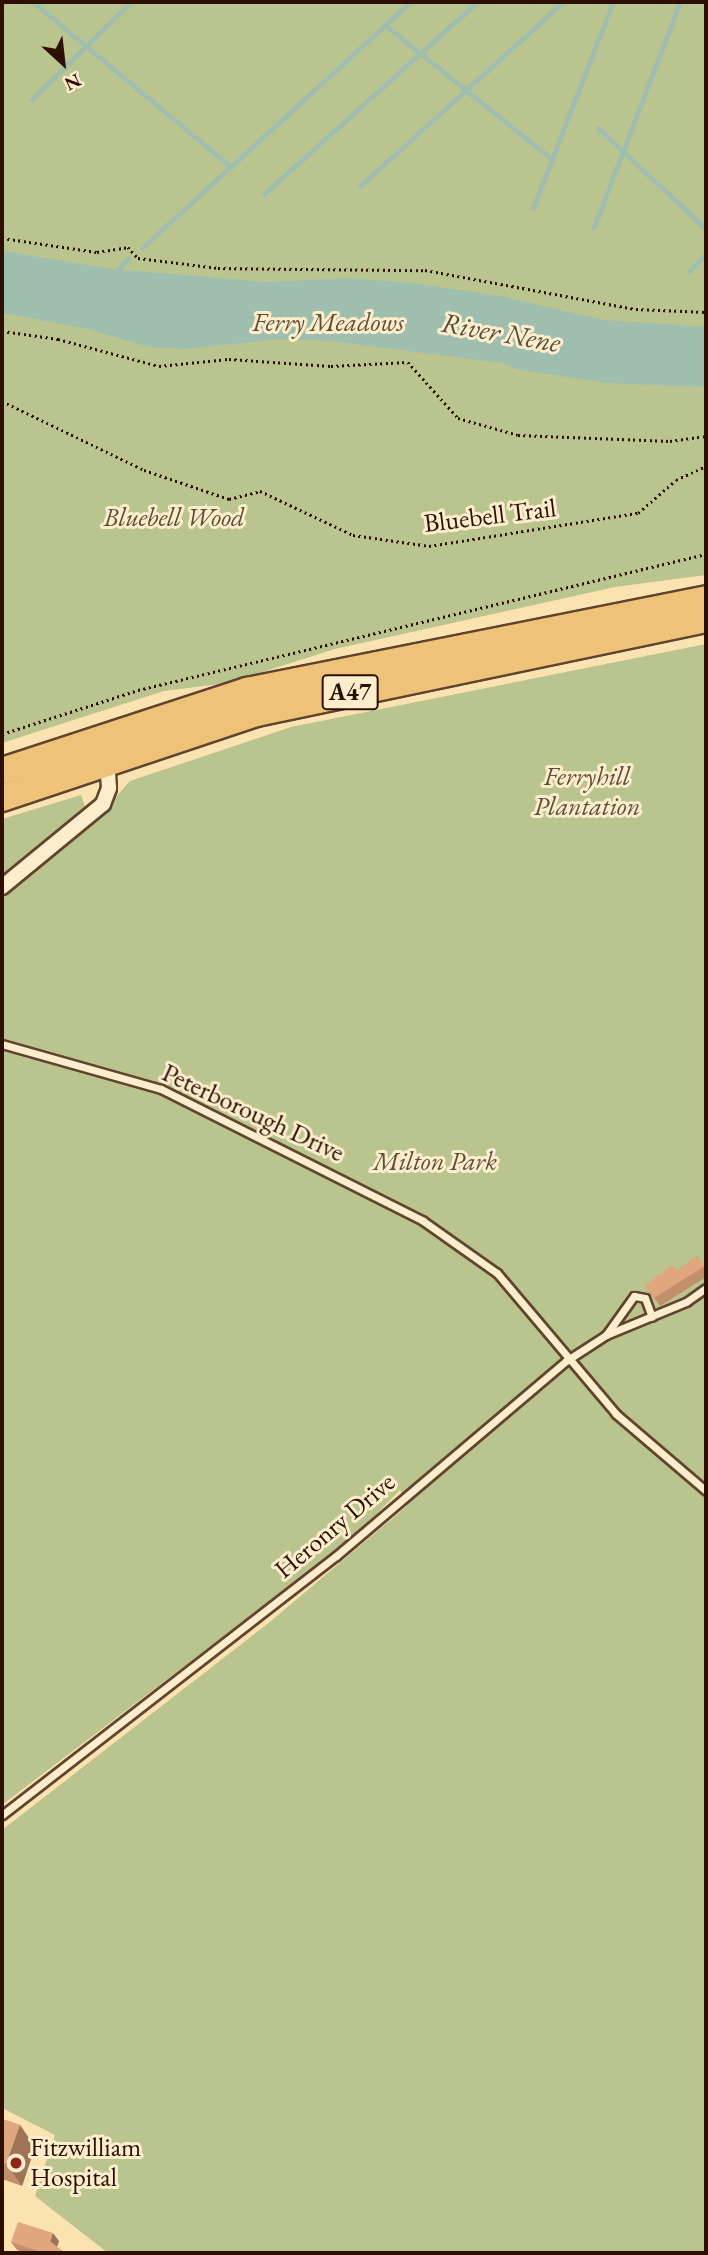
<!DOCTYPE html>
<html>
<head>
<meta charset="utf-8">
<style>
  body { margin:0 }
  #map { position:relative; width:708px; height:2255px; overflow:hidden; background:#fbe3b1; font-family:"EB Garamond",serif }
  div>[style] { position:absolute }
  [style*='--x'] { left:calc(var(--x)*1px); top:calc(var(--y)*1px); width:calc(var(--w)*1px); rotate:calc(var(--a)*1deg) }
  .green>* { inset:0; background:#bac48f }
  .water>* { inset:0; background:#9fbeae }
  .stream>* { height:5px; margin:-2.5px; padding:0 2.5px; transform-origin:2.5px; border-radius:2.5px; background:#9fbeae }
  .path>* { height:2.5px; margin-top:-1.25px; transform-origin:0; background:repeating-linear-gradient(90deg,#2d0f03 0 2px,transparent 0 5.5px) }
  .roads { filter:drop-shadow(2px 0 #60442e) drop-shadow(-2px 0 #60442e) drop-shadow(0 2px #60442e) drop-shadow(0 -2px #60442e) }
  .lane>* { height:7px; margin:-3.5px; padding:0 3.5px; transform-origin:3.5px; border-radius:3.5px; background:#fcedcc }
  .street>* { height:14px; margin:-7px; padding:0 7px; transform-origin:7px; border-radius:7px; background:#fcedcc }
  .highway>* { height:26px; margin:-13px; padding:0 13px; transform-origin:13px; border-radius:13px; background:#eec278 }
  .wall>* { inset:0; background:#c18f6c }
  .shaded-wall>* { inset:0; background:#9d7458 }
  .building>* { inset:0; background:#e0a67d }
  .dots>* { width:19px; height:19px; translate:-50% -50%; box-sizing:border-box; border:4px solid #fcedcc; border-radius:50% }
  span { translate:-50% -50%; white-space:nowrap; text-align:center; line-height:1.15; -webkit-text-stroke:6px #fcedcc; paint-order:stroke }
  .shield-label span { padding:2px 5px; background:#fcedcc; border:2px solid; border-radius:5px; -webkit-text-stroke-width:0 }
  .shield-label { font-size:24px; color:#2d0f03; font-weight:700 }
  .park-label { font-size:26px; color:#5e4e34; font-style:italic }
  .street-label { font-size:26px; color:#2d0f03 }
  .poi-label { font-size:26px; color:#2d0f03 }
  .left { translate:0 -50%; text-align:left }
  .water-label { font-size:28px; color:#554c3f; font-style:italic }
  .frame { position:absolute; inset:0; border:4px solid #2d0f03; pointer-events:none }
  .north { position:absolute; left:28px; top:28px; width:70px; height:70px; -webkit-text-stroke:5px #fcedcc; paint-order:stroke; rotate:153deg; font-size:19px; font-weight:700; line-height:28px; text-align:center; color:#2d0f03 }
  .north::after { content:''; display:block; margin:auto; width:24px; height:32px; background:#2d0f03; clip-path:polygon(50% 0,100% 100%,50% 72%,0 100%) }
</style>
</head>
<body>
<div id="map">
  <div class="green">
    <div style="clip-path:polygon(2px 2px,706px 2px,706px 575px,615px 587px,335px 649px,228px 683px,164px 691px,2px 743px)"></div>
    <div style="clip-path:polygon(706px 644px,706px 2253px,108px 2253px,35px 2196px,55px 2135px,2px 2108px,2px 1830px,271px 1621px,407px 1506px,400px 1490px,354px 1537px,2px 1805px,2px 819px,81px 795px,86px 809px,99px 816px,130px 781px,291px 727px)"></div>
  </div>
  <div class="water">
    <div style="clip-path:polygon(2px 251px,112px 269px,267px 282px,347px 278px,412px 283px,501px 296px,604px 320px,706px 327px,706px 387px,606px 383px,515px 369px,502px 363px,330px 341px,279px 339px,185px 349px,149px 347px,84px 328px,2px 313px)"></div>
  </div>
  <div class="stream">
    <div style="--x:33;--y:2;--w:258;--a:39.8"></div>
    <div style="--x:385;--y:25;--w:216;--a:38.8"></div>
    <div style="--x:32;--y:99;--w:139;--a:-44.4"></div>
    <div style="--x:598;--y:128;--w:148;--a:43.1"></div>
    <div style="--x:360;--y:186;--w:274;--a:-42.2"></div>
    <div style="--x:264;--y:194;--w:287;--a:-42"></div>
    <div style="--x:533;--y:208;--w:221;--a:-68.8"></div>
    <div style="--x:594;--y:227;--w:241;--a:-69.1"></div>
    <div style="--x:143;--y:247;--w:362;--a:-42.5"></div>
    <div style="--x:117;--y:270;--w:16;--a:-45"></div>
    <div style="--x:689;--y:272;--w:25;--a:-47"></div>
  </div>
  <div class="path">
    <div style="--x:2;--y:238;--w:96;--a:8.4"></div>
    <div style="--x:97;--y:252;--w:31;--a:-9"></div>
    <div style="--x:128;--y:247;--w:15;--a:48"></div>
    <div style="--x:138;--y:258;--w:81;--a:7.1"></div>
    <div style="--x:218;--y:268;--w:207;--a:0.6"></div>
    <div style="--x:425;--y:270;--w:215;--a:10.5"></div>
    <div style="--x:636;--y:309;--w:70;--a:2.5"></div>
    <div style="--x:2;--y:331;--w:57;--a:8.1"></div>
    <div style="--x:58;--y:339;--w:105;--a:15"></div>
    <div style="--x:159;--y:366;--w:70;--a:-5.7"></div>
    <div style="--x:229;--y:359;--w:102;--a:3.9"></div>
    <div style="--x:331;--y:366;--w:77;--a:-3"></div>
    <div style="--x:408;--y:362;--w:75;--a:48.2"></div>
    <div style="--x:458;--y:418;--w:62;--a:15.8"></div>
    <div style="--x:518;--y:435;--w:152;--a:2.3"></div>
    <div style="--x:670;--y:441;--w:36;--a:-8"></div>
    <div style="--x:2;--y:401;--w:158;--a:25.9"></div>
    <div style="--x:144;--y:470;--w:90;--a:18.8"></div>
    <div style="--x:229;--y:499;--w:32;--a:-14"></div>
    <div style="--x:260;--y:491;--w:103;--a:25.3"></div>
    <div style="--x:353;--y:535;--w:77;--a:8.2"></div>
    <div style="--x:429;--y:546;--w:212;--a:-9"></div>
    <div style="--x:638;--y:513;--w:50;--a:-41"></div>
    <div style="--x:676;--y:480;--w:33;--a:-25"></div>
    <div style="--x:2;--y:734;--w:143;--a:-17.9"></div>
    <div style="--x:138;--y:690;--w:584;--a:-13.47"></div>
  </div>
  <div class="roads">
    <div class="lane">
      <div style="--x:2;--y:1044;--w:165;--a:15.8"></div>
      <div style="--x:161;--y:1089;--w:293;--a:26.7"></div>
      <div style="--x:423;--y:1221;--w:90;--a:35.1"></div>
      <div style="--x:497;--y:1273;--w:185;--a:49.8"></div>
      <div style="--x:616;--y:1414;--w:118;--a:40.5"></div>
      <div style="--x:606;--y:1335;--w:48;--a:-54.3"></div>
      <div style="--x:634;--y:1296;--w:11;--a:10"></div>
      <div style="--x:645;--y:1298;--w:20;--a:70"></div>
      <div style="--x:2;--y:1815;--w:423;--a:-37.8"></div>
      <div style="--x:336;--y:1556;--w:302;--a:-40.3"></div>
      <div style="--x:566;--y:1361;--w:48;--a:-33"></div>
      <div style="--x:606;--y:1335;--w:87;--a:-22.4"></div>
      <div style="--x:686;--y:1302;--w:24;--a:-35"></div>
    </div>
    <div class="street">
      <div style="--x:2;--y:887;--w:131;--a:-39.4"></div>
      <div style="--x:103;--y:804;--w:17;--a:-69"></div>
      <div style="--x:109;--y:788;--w:28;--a:-94"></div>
    </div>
    <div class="highway">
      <div style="--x:2;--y:771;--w:258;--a:-18.1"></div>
      <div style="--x:247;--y:691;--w:468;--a:-11.3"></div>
      <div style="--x:2;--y:798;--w:268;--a:-18.5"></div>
      <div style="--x:256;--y:713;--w:460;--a:-11.8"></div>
    </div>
  </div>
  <div class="wall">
    <div style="clip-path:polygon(697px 1256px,706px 1268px,706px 1277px,660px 1306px,645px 1285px,677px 1271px)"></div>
    <div style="clip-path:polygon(2px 2119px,20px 2125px,35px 2147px,22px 2186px,2px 2179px)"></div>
    <div style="clip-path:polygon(59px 2241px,57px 2247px,65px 2253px,26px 2253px,17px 2250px,11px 2242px)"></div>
  </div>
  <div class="shaded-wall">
    <div style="clip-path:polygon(20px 2125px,35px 2147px,22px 2186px,6px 2164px)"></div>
    <div style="clip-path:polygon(53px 2233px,59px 2241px,56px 2249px,50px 2241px)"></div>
  </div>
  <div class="building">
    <div style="clip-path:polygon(697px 1256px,705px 1266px,654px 1298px,645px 1285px,672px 1265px,677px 1271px)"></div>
    <div style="clip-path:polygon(2px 2119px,20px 2125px,6px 2164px,2px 2162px)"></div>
    <div style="clip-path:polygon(18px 2222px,53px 2233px,50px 2241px,65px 2253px,44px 2253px,11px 2242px)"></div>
  </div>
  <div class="dots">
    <div style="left:16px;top:2163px;background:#8f2418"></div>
  </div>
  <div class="shield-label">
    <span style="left:350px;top:692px">A47</span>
  </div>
  <div class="park-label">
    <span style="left:328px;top:323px">Ferry Meadows</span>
    <span style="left:174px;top:518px">Bluebell Wood</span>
    <span style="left:587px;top:792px">Ferryhill<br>Plantation</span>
    <span style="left:435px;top:1162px">Milton Park</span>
  </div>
  <div class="street-label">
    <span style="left:490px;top:516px;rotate:-7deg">Bluebell Trail</span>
    <span style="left:253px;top:1113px;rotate:25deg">Peterborough Drive</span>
    <span style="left:335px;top:1526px;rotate:-40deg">Heronry Drive</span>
  </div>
  <div class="poi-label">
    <span class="left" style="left:30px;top:2163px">Fitzwilliam<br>Hospital</span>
  </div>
  <div class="water-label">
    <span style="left:501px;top:332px;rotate:10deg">River Nene</span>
  </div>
  <div class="frame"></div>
  <div class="north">N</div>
</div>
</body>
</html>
